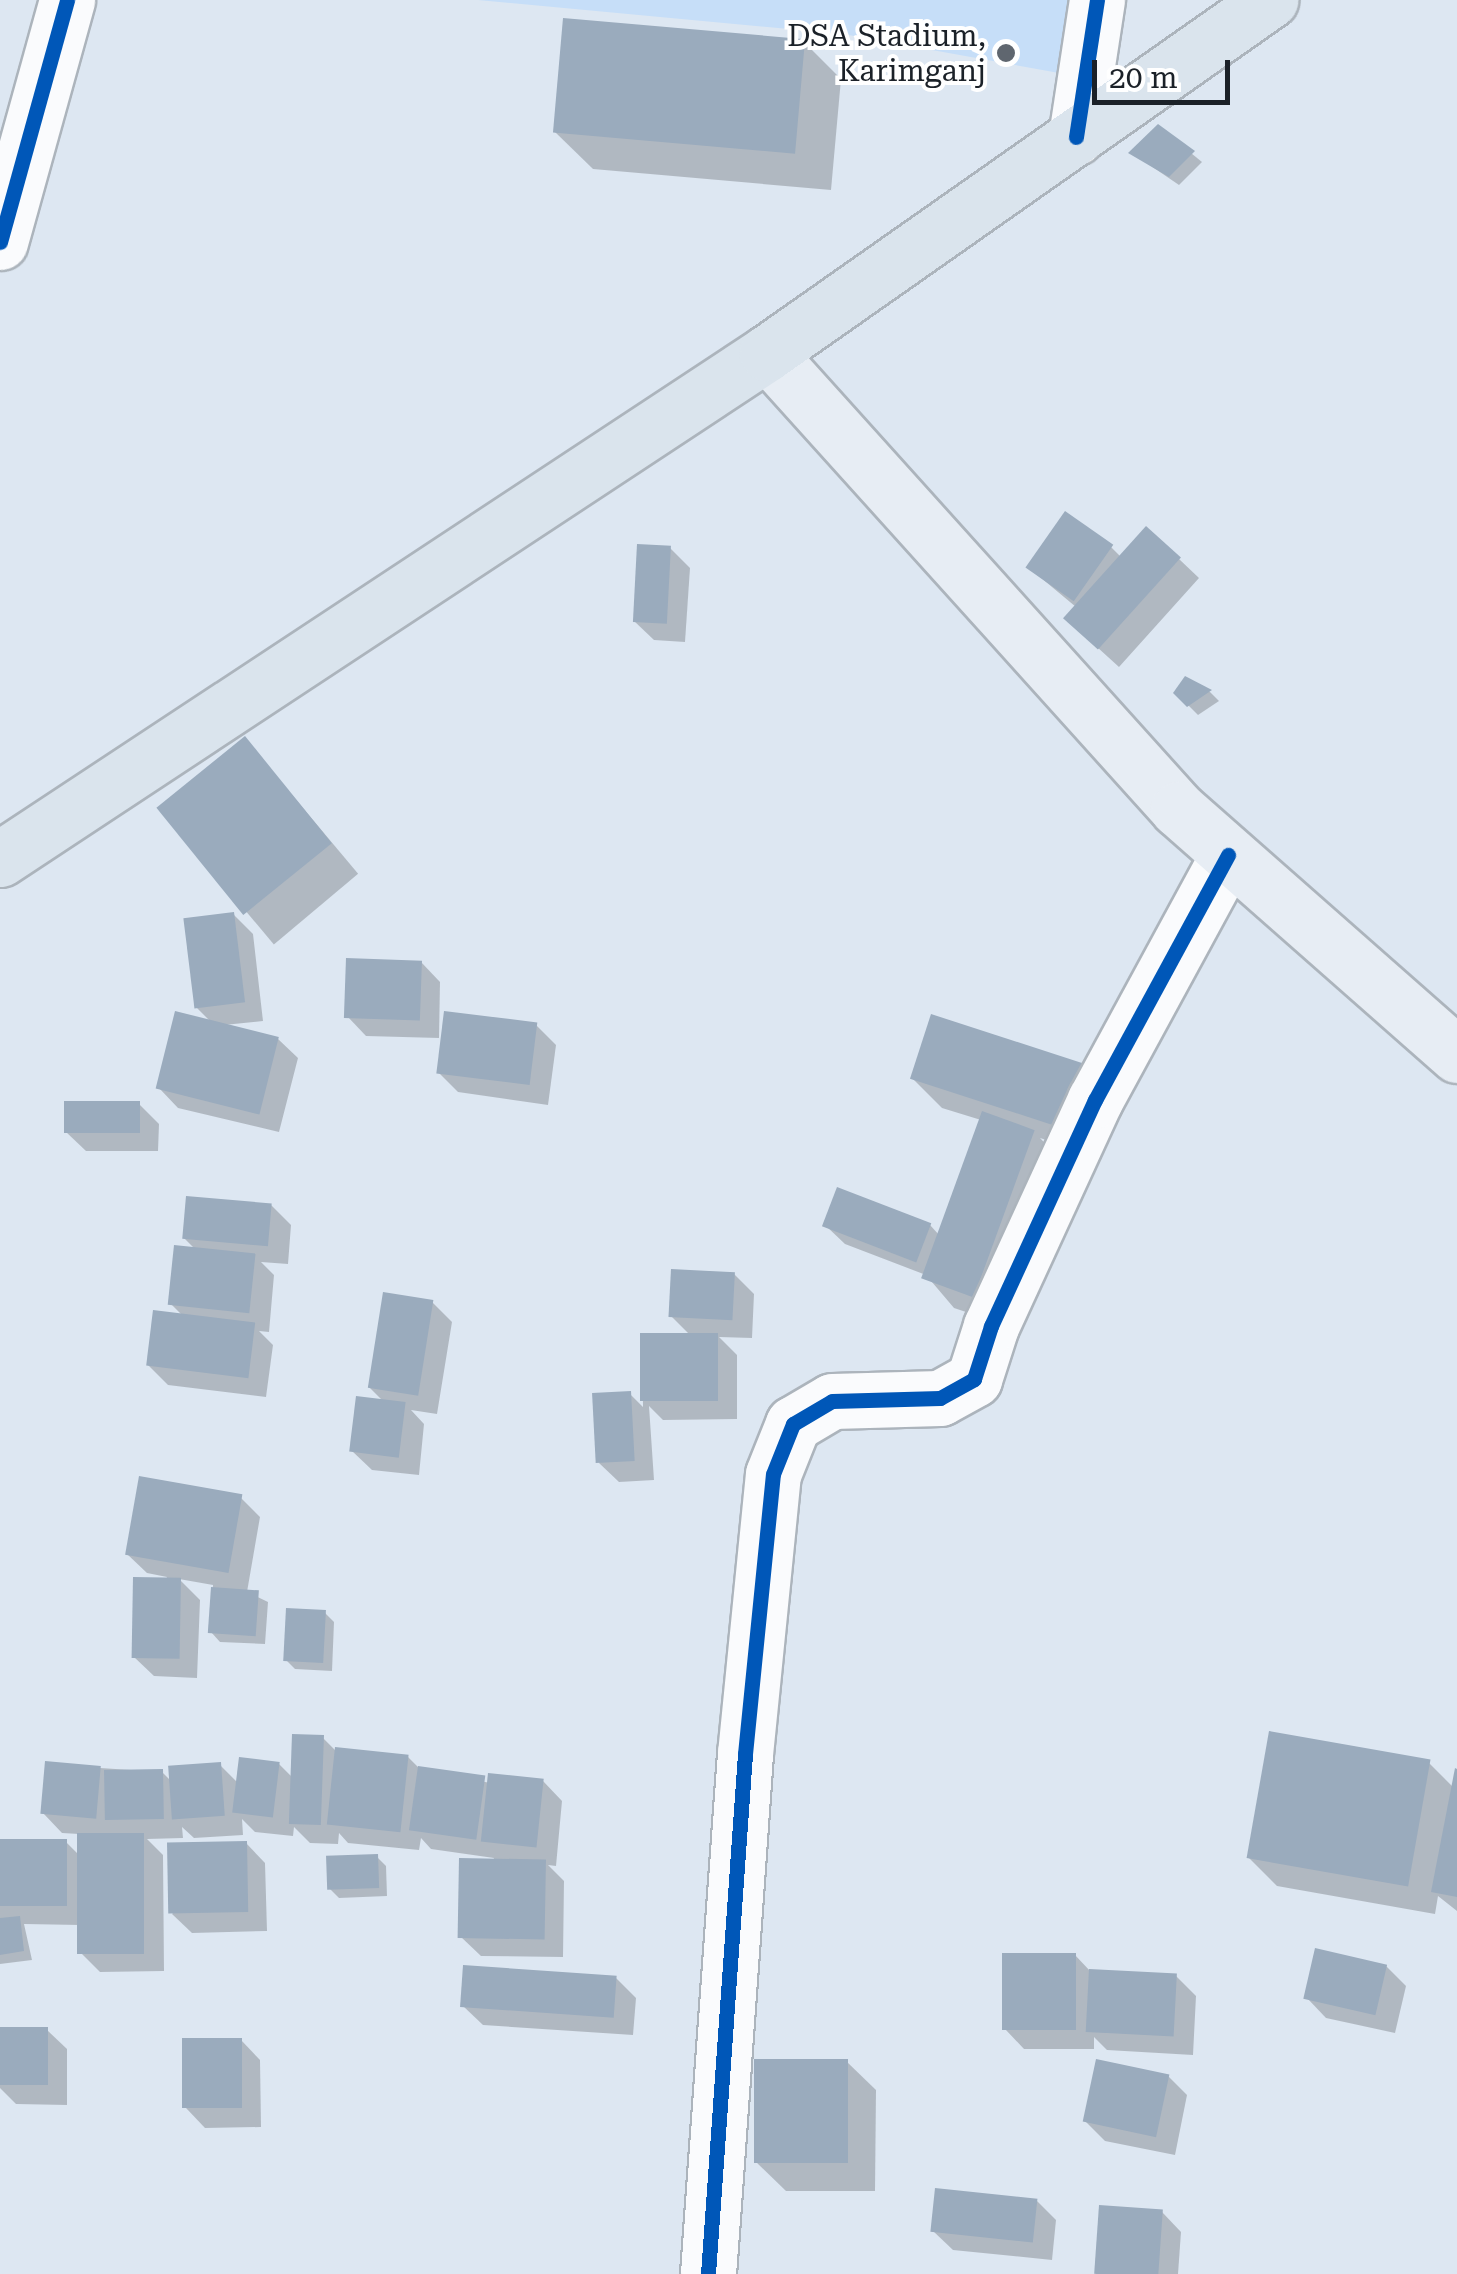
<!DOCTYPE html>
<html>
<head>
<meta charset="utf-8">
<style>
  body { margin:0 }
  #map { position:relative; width:1457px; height:2274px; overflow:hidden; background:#dde7f2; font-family:"Roboto Serif",serif }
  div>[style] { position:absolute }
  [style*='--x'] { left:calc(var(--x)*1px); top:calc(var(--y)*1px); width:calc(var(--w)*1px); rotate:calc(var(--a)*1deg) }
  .green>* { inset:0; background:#c6def8 }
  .shadow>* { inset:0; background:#0003; transform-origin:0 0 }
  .building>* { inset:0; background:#9aabbd; transform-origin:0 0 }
  .roads { filter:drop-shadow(2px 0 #acb4bc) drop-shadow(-2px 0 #acb4bc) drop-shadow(0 2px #acb4bc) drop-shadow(0 -2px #acb4bc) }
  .minor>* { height:55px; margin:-27.5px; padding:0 27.5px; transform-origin:27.5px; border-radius:27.5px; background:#fafbfd }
  .major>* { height:55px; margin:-27.5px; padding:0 27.5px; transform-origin:27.5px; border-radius:27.5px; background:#e7edf4 }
  .highway>* { height:55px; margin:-27.5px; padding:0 27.5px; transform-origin:27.5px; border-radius:27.5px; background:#dae4ed }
  .cycleway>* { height:15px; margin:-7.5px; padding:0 7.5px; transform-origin:7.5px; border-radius:7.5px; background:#0057b8 }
  .dots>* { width:28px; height:28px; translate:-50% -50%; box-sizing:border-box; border:5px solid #fff; border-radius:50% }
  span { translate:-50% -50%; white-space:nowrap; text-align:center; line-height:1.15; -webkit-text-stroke:8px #fff; paint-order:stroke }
  .poi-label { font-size:30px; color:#1b2128 }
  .right { translate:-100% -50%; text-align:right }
  .scale { position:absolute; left:1092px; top:60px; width:138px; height:45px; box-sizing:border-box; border:5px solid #1b2128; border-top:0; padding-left:12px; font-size:30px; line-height:35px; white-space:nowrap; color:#1b2128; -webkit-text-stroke:8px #fff; paint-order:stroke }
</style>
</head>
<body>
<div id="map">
  <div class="green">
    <div style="clip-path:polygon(478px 0,1069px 0,1059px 73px,843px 34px)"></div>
  </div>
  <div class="shadow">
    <div style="clip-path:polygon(804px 42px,841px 79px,831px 190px,593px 169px,555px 132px)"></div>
    <div style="clip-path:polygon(1159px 127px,1202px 162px,1179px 185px,1132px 153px)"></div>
    <div style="clip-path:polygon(1111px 547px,1121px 557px,1179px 559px,1199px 578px,1119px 667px,1086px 637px,1076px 607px,1028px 567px)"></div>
    <div style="clip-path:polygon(670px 548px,690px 568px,685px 642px,654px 640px,634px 621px)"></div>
    <div style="clip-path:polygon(1186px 679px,1210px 692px,1219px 701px,1198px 715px,1176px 693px)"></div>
    <div style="left:245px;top:739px;width:176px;height:110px;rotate:50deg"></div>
    <div style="clip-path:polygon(233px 914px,253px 934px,263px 1021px,224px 1025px,278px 1039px,298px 1058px,279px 1132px,178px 1108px,159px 1088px,211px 1022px,195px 1006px)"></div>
    <div style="clip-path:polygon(421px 962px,440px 982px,439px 1038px,366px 1036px,347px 1016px)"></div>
    <div style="clip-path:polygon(536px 1025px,556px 1045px,548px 1105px,458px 1092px,438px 1072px)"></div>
    <div style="clip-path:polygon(913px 1079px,1121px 1097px,1101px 1158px,1040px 1138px,1063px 1162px,1005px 1325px,954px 1308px,926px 1275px,845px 1244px,825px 1225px,930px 1225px,940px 1236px,981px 1120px,942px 1108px)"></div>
    <div style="clip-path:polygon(139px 1104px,159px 1124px,158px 1151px,86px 1151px,66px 1132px)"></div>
    <div style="clip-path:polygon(271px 1205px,291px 1225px,288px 1264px,261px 1262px,274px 1275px,269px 1332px,259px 1331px,273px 1345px,266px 1397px,168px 1385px,148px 1365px,184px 1317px,171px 1304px,196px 1250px,184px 1238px)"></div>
    <div style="clip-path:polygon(734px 1274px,754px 1294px,752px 1338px,719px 1337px,737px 1355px,737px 1419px,663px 1420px,649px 1406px,654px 1480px,619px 1482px,599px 1463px,630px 1394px,643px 1407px,642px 1336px,690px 1335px,671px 1316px)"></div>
    <div style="clip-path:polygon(432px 1302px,452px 1322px,437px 1414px,411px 1410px,424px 1424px,419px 1475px,372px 1470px,352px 1451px,384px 1402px,370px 1388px)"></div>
    <div style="clip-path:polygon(240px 1497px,260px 1517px,247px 1592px,268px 1602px,265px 1644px,220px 1642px,211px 1632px,213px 1585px,179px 1579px,200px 1600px,197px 1678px,154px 1676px,134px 1657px,167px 1577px,147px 1573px,127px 1554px)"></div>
    <div style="clip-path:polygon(325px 1613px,334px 1622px,332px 1671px,295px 1669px,286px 1660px)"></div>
    <div style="clip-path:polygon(323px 1738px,335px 1750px,408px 1757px,419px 1768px,490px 1783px,543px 1781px,562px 1801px,556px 1866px,548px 1865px,564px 1881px,563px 1957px,481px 1956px,461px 1937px,494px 1858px,431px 1849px,421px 1838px,419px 1850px,348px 1843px,339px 1833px,338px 1844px,310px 1843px,294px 1827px,293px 1836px,255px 1832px,242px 1819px,243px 1835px,194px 1838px,182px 1827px,183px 1838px,147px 1839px,163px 1855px,164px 1971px,100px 1972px,81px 1953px,80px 1925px,24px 1924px,32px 1960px,0 1964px,0 1841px,66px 1842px,80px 1856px,79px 1834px,62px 1833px,43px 1813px,100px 1768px,162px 1772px,172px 1782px,220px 1765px,238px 1783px,279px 1764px,292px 1777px)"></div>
    <div style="clip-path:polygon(1428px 1762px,1454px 1788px,1457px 1772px,1457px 1911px,1438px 1896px,1435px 1914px,1277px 1886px,1248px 1857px)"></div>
    <div style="clip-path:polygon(246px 1843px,265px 1863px,267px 1931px,192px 1933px,172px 1914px)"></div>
    <div style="clip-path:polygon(377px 1857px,386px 1866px,387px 1896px,339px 1898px,330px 1889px)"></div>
    <div style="clip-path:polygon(1075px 1955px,1091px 1972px,1176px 1976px,1196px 1996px,1193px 2055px,1107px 2050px,1094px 2037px,1094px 2049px,1024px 2049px,1005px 2029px)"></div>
    <div style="clip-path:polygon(1386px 1966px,1406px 1986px,1395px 2033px,1326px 2018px,1307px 1998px)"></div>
    <div style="clip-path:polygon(616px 1978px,636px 1998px,633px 2035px,483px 2025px,463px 2006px)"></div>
    <div style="clip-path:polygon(0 2030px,47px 2030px,67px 2049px,67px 2105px,16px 2104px,0 2088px)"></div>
    <div style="clip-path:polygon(241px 2040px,260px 2060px,261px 2127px,205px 2128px,186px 2108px)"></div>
    <div style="clip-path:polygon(846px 2061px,876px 2090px,875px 2191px,786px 2191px,756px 2162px)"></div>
    <div style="clip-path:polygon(1168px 2076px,1187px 2095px,1175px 2155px,1105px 2141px,1085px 2121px)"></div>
    <div style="clip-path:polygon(1036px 2200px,1056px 2220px,1052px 2260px,953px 2250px,933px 2231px)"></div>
    <div style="clip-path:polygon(1162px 2212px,1181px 2232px,1178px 2274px,1096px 2274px)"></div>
  </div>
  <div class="building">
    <div style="left:563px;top:18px;width:243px;height:115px;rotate:5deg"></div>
    <div style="clip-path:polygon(1158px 124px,1195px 151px,1169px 177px,1128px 153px)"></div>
    <div style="left:1065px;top:511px;width:59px;height:69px;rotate:35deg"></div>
    <div style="left:1146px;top:526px;width:47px;height:124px;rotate:42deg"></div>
    <div style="left:637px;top:544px;width:34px;height:78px;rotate:3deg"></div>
    <div style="clip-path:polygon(1185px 676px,1212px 690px,1187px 707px,1173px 693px)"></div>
    <div style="left:245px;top:736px;width:138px;height:114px;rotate:51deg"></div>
    <div style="left:234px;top:912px;width:91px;height:51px;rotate:83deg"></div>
    <div style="left:346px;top:958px;width:76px;height:60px;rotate:2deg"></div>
    <div style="left:175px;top:1011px;width:107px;height:80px;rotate:14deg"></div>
    <div style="left:444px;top:1011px;width:94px;height:63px;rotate:7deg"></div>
    <div style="left:931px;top:1014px;width:170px;height:68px;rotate:18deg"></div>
    <div style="left:64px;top:1101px;width:76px;height:32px"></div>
    <div style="left:982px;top:1111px;width:56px;height:178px;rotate:20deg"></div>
    <div style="left:837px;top:1187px;width:101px;height:42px;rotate:21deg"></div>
    <div style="left:186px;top:1196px;width:86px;height:43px;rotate:5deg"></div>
    <div style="left:174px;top:1245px;width:82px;height:60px;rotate:6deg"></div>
    <div style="left:671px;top:1269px;width:64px;height:48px;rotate:3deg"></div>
    <div style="left:383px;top:1292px;width:51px;height:97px;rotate:9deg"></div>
    <div style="left:153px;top:1310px;width:103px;height:56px;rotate:7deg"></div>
    <div style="left:640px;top:1333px;width:78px;height:68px"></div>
    <div style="left:631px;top:1391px;width:70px;height:39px;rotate:87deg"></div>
    <div style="left:356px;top:1396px;width:50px;height:56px;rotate:7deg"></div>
    <div style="left:139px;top:1476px;width:105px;height:80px;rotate:10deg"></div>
    <div style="left:133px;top:1577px;width:48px;height:81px;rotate:1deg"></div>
    <div style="left:211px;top:1587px;width:48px;height:46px;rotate:4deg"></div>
    <div style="left:286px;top:1608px;width:40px;height:53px;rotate:3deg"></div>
    <div style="left:1269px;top:1731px;width:164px;height:129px;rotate:10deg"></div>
    <div style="left:292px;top:1734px;width:32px;height:90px;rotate:2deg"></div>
    <div style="left:335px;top:1747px;width:74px;height:78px;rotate:6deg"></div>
    <div style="left:239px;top:1757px;width:41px;height:56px;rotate:7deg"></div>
    <div style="left:45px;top:1761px;width:56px;height:53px;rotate:5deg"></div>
    <div style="left:221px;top:1762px;width:54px;height:53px;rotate:86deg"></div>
    <div style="left:418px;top:1766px;width:68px;height:65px;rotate:8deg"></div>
    <div style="clip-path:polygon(1455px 1768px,1457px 1769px,1457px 1897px,1431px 1892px)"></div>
    <div style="left:163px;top:1769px;width:50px;height:59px;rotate:89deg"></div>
    <div style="left:488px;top:1773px;width:56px;height:69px;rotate:6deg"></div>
    <div style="left:77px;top:1833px;width:67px;height:121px"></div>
    <div style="left:0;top:1839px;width:67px;height:67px"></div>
    <div style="left:247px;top:1841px;width:71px;height:80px;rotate:89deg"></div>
    <div style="left:378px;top:1854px;width:34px;height:52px;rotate:88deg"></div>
    <div style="left:459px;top:1858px;width:87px;height:80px;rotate:1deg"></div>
    <div style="clip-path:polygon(20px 1916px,24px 1951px,0 1955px,0 1918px)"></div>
    <div style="left:1315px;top:1948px;width:74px;height:52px;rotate:13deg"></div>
    <div style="left:1002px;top:1953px;width:74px;height:77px"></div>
    <div style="left:463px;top:1965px;width:154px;height:42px;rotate:4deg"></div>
    <div style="left:1089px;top:1969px;width:88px;height:63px;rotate:3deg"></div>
    <div style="left:0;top:2027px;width:48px;height:58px"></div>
    <div style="left:242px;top:2038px;width:70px;height:60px;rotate:90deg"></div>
    <div style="left:754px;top:2059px;width:94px;height:104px"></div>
    <div style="left:1096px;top:2059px;width:75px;height:64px;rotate:12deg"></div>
    <div style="left:935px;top:2188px;width:103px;height:44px;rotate:6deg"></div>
    <div style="left:1099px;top:2205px;width:64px;height:69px;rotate:4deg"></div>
  </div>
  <div class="roads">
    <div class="minor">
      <div style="--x:1076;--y:137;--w:139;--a:-81.3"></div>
      <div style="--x:0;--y:242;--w:251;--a:-74.5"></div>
      <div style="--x:708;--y:2274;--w:521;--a:-85.93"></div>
      <div style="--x:745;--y:1754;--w:281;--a:-84.3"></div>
      <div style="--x:773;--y:1474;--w:54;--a:-68.2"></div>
      <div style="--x:793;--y:1424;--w:45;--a:-30.5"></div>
      <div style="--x:832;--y:1401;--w:108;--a:-1.6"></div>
      <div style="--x:940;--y:1398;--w:39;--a:-29"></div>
      <div style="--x:974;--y:1379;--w:56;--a:-72.2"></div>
      <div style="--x:991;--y:1326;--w:249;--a:-65.3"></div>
      <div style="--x:1095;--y:1100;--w:279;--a:-61.5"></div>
    </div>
    <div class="major">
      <div style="--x:767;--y:353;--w:614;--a:47.97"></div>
      <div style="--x:1178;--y:809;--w:372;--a:41.4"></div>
    </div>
    <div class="highway">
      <div style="--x:0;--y:859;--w:919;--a:-33.41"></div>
      <div style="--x:767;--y:353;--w:615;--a:-35.06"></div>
    </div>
  </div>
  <div class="cycleway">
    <div style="--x:1076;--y:137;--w:139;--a:-81.3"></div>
    <div style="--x:0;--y:242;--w:251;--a:-74.5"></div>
    <div style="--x:708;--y:2274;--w:521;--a:-85.93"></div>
    <div style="--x:745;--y:1754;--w:281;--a:-84.3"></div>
    <div style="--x:773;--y:1474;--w:54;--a:-68.2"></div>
    <div style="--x:793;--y:1424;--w:45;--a:-30.5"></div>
    <div style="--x:832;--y:1401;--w:108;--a:-1.6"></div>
    <div style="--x:940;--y:1398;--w:39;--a:-29"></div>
    <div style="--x:974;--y:1379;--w:56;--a:-72.2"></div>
    <div style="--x:991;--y:1326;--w:249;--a:-65.3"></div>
    <div style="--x:1095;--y:1100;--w:279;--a:-61.5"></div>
  </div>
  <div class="dots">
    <div style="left:1006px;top:53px;background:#5f666f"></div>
  </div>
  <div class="poi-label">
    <span class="right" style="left:986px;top:53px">DSA Stadium,<br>Karimganj</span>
  </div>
  <div class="scale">20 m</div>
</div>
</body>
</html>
